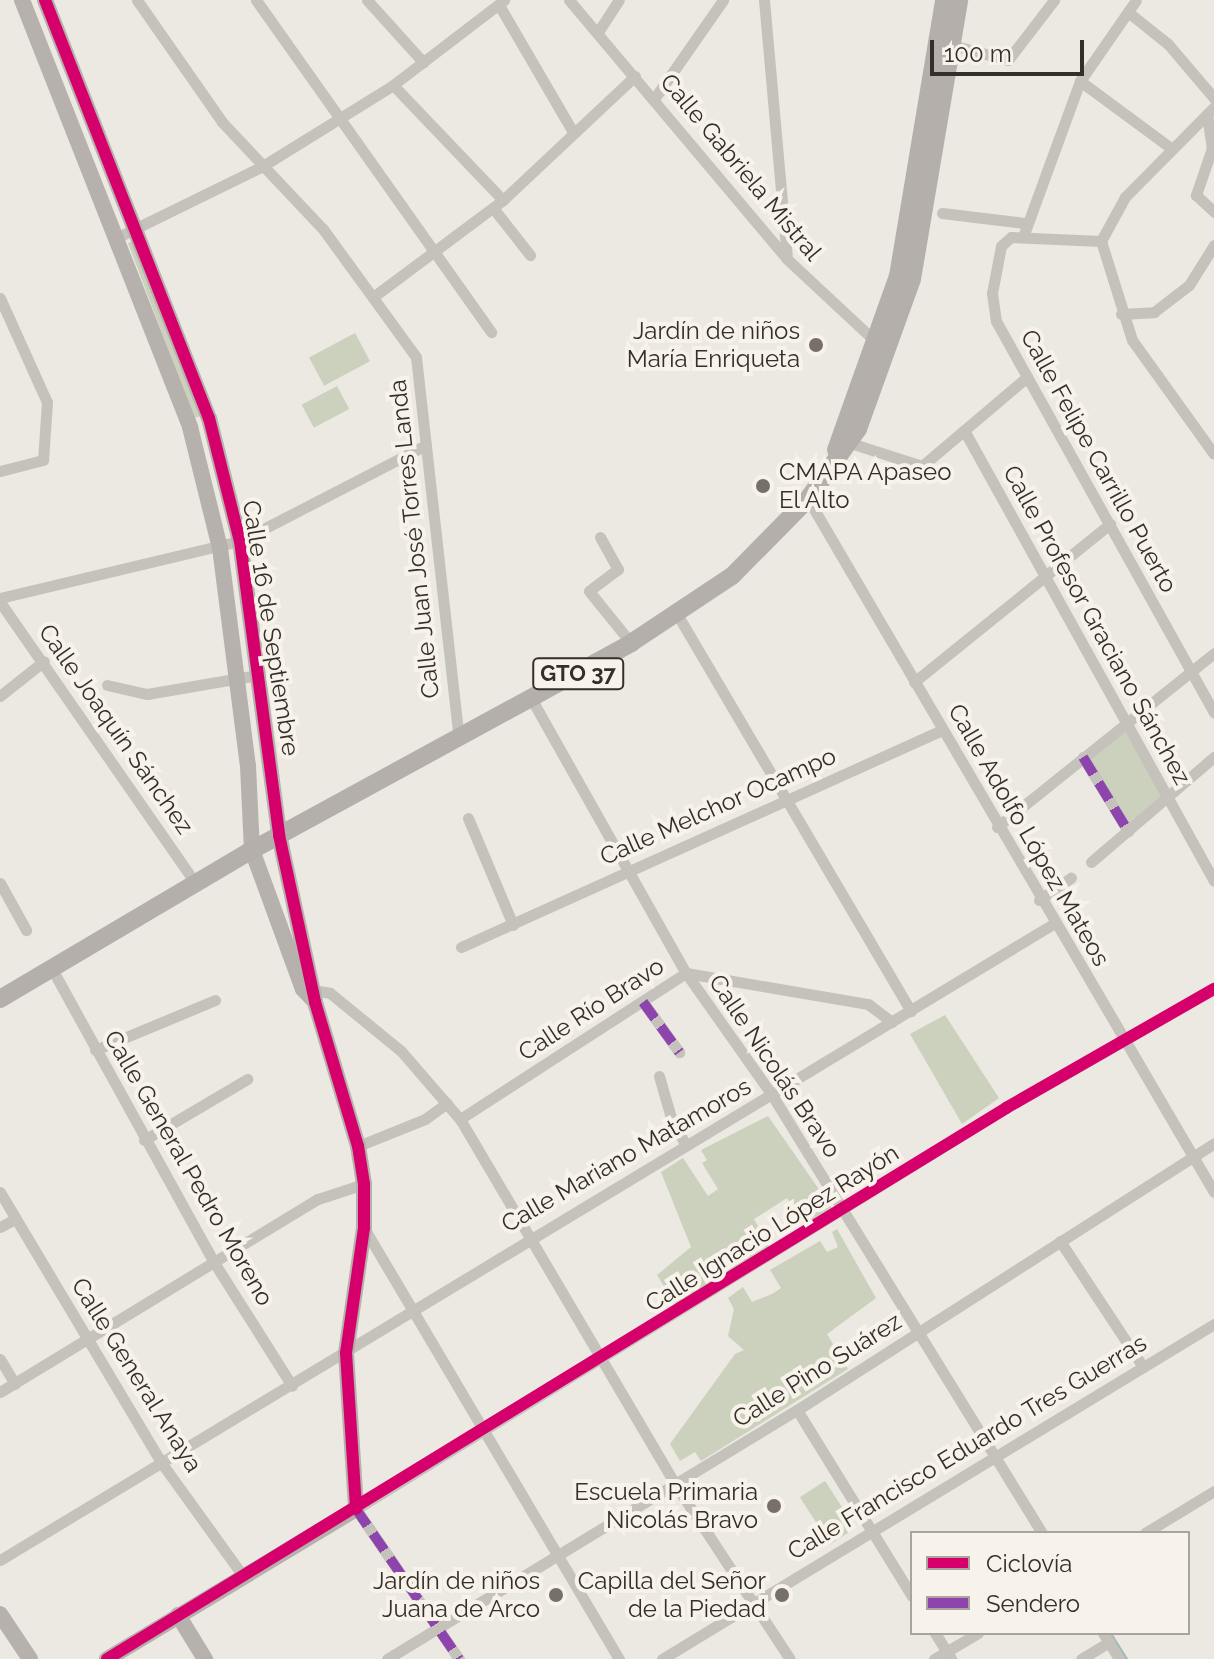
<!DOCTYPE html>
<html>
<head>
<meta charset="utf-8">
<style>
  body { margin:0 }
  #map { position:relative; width:1214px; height:1659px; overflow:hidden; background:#ece8e2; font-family:Raleway,sans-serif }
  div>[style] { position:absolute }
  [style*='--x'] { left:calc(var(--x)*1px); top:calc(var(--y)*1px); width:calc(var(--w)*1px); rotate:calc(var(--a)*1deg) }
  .green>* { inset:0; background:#cbd1bd; transform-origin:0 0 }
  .stream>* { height:3px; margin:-1.5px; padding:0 1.5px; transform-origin:1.5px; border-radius:1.5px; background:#a0b9bc }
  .street>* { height:11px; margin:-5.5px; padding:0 5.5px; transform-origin:5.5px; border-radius:5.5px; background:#c5c1bb }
  .secondary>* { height:16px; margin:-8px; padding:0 8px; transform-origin:8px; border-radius:8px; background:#b6b1ac }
  .primary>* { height:18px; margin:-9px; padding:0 9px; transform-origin:9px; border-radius:9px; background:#b4afaa }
  .quiet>* { height:10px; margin-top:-5px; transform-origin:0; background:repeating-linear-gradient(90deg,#8e44ad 0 20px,transparent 0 30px) }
  .cycleway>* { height:12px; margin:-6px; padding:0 6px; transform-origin:6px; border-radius:6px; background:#d6006c }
  .dots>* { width:22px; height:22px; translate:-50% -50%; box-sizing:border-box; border:4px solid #f8f3ea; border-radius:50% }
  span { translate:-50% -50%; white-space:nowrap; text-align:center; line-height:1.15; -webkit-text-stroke:8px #f8f3ea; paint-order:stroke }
  .shield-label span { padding:2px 6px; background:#f8f3ea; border:2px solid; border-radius:6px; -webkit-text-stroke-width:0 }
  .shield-label { font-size:22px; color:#362e29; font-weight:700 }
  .street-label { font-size:24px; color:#362e29 }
  .poi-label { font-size:24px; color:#362e29 }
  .right { translate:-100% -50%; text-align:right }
  .left { translate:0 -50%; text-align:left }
  .legend { position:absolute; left:910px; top:1531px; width:280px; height:104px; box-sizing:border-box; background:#f8f3ea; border:2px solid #aaa49d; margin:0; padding:10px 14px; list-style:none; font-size:24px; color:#362e29 }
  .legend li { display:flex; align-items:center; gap:16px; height:40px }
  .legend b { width:40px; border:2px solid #aaa49d }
  .scale { position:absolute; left:930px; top:40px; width:154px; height:36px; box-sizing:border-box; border:4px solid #362e29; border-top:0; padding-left:10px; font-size:24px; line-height:28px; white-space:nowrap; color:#362e29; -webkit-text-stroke:6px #f8f3ea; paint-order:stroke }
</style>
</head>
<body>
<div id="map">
  <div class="green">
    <div style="clip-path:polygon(138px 239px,201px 416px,194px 418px,128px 243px)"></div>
    <div style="left:355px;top:333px;width:32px;height:52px;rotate:62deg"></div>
    <div style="left:337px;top:386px;width:26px;height:40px;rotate:62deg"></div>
    <div style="clip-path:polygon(1122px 727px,1163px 795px,1127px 825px,1087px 759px)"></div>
    <div style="clip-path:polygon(945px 1015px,999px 1098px,962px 1124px,910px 1034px)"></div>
    <div style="clip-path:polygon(768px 1116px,834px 1211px,805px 1226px,787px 1198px,754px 1219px,770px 1248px,677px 1307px,657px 1275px,691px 1247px,661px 1172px,683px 1158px,708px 1196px,718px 1189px,702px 1163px,707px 1160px,701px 1150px)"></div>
    <div style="clip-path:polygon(837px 1229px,876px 1298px,827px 1334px,848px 1369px,701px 1461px,695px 1452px,680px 1461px,670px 1444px,735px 1354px,744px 1350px,728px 1336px,734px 1309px,728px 1298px,743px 1287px,752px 1302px,772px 1294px,781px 1288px,770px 1270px,820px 1241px,827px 1252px,838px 1247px,832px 1232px)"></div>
    <div style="left:825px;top:1481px;width:56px;height:30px;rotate:57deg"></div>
  </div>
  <div class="stream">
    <div style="--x:1110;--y:1633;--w:31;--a:58"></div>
  </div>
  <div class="street">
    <div style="--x:137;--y:0;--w:149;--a:55.1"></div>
    <div style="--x:222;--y:122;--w:147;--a:46.7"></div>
    <div style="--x:323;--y:229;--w:158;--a:54"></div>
    <div style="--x:416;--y:357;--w:384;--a:83.6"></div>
    <div style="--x:256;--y:0;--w:407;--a:54.7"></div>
    <div style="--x:367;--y:0;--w:84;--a:47.9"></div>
    <div style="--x:569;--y:0;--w:339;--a:49.9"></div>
    <div style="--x:787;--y:259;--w:125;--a:43"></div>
    <div style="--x:764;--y:0;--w:260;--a:84.9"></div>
    <div style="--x:499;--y:5;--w:147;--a:59.8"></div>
    <div style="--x:1128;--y:12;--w:51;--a:38.7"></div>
    <div style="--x:1168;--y:44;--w:71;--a:49.6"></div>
    <div style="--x:598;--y:32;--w:38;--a:-57"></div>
    <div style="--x:952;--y:45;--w:58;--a:15"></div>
    <div style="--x:1008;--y:60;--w:76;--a:-52.5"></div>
    <div style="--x:1080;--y:81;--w:113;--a:36.4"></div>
    <div style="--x:393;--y:85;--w:159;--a:46.3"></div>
    <div style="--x:654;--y:99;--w:121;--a:-55.1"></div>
    <div style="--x:1207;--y:114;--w:34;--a:82"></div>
    <div style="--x:1212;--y:148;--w:50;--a:108.8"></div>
    <div style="--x:1196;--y:195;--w:25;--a:43"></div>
    <div style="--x:493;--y:208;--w:60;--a:51.8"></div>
    <div style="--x:942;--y:213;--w:84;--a:6.9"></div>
    <div style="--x:1024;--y:234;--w:163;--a:-69.9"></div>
    <div style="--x:1080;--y:81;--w:98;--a:-55.3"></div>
    <div style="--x:118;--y:237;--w:159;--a:-26.1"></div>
    <div style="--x:261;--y:167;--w:155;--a:-31.8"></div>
    <div style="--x:393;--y:85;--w:140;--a:-37.4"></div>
    <div style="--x:1101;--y:241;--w:90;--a:-177.5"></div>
    <div style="--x:1011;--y:237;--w:13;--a:138"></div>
    <div style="--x:1001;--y:246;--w:48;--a:100.8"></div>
    <div style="--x:992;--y:293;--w:28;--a:82"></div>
    <div style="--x:996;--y:321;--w:448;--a:60.9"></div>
    <div style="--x:1101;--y:241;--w:104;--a:72.6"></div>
    <div style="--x:1132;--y:340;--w:140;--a:54.3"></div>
    <div style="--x:1101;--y:241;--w:50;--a:-61.4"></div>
    <div style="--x:1125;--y:197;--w:127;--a:-45.3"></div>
    <div style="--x:373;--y:297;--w:162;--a:-36.7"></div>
    <div style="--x:503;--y:200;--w:181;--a:-43.2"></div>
    <div style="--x:0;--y:298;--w:114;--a:65.7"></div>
    <div style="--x:47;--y:402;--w:58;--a:93.9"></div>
    <div style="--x:43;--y:460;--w:44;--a:165.7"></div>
    <div style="--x:1121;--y:314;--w:33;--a:-3"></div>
    <div style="--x:1154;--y:312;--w:44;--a:-37.6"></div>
    <div style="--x:1189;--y:285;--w:47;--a:-58"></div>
    <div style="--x:965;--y:432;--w:513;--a:60.99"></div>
    <div style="--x:844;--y:441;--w:82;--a:17.8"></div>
    <div style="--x:922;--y:466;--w:138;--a:-40.3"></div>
    <div style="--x:808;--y:499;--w:803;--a:59.64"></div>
    <div style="--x:600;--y:537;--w:37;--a:61"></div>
    <div style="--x:618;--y:569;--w:36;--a:143"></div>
    <div style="--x:589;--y:591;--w:67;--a:51.1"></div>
    <div style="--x:0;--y:598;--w:247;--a:-13.4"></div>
    <div style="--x:240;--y:541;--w:209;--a:-27.3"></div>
    <div style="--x:0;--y:602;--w:342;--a:55.2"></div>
    <div style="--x:677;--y:614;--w:461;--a:59.5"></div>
    <div style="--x:914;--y:682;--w:252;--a:-38.9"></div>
    <div style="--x:107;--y:685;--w:41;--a:12.7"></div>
    <div style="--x:147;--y:694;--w:113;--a:-9.7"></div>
    <div style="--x:0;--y:696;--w:56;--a:-38.5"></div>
    <div style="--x:532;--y:700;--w:313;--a:60.6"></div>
    <div style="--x:686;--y:973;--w:149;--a:54.8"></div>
    <div style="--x:772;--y:1095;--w:515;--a:58.35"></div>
    <div style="--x:1083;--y:757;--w:87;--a:58.7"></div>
    <div style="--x:468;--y:818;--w:116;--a:67.2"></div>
    <div style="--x:997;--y:827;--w:278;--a:-38.7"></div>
    <div style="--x:1091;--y:862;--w:162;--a:-40.5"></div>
    <div style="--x:0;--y:883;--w:54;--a:61"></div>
    <div style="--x:1039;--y:900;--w:39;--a:-35"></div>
    <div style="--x:461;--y:947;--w:528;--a:-24.28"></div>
    <div style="--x:52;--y:969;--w:337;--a:61.1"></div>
    <div style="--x:215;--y:1264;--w:144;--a:57.7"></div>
    <div style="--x:306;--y:989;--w:24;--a:9"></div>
    <div style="--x:330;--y:993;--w:92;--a:39.2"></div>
    <div style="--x:401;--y:1051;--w:90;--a:49.1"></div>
    <div style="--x:460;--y:1119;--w:424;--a:59.5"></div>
    <div style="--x:675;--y:1484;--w:209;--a:56.7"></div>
    <div style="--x:643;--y:1002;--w:62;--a:54.2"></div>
    <div style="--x:95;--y:1050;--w:130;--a:-22.6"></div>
    <div style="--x:659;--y:1076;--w:47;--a:73.9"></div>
    <div style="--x:672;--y:1121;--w:28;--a:60"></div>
    <div style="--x:460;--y:1119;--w:269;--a:-32.9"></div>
    <div style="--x:686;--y:973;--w:185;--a:9.7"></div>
    <div style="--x:868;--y:1004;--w:30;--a:37"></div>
    <div style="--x:144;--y:1140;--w:120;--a:-30.6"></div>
    <div style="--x:358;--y:1146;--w:72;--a:-21.9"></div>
    <div style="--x:425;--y:1119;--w:27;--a:-36"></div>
    <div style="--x:0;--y:1192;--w:318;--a:59.2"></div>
    <div style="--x:163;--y:1465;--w:137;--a:54.2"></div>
    <div style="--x:0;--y:1227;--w:17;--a:-28"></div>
    <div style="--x:364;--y:1228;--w:501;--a:59.39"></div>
    <div style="--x:1060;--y:1241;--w:151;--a:56.6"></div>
    <div style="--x:0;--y:1359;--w:29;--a:59"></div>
    <div style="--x:0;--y:1392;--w:372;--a:-31.3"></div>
    <div style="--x:318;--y:1199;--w:48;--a:-18.1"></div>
    <div style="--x:797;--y:1410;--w:219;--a:58.3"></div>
    <div style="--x:1145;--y:1533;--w:81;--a:-31.3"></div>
    <div style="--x:0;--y:1560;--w:1230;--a:-31.13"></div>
    <div style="--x:935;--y:1633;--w:31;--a:58"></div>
    <div style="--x:1103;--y:1633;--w:31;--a:58"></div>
    <div style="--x:387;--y:1659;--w:480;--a:-31.3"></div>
    <div style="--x:797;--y:1410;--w:495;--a:-32.6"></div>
    <div style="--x:459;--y:1659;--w:182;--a:-124.5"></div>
    <div style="--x:356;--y:1509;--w:764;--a:-31.67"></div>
    <div style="--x:1006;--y:1108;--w:240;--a:-29.8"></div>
    <div style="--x:662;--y:1659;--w:646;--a:-31.25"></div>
    <div style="--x:934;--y:1659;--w:51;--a:-30.6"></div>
    <div style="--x:1081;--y:1659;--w:33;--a:-31"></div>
  </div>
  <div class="secondary">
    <div style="--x:22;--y:0;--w:459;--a:68.5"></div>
    <div style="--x:190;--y:427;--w:125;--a:76.1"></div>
    <div style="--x:220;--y:548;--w:220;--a:82.7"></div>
    <div style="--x:248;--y:766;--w:84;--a:87.3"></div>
    <div style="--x:252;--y:850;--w:148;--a:69.9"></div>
    <div style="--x:303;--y:989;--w:18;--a:47"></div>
    <div style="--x:45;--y:0;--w:449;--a:68.6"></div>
    <div style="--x:209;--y:418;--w:127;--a:75.9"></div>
    <div style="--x:240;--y:541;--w:297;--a:82.4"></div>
    <div style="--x:279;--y:835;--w:171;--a:77.8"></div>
    <div style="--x:315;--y:1002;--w:150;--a:73.4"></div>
    <div style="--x:358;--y:1146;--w:38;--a:81"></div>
    <div style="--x:364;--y:1184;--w:44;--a:90"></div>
    <div style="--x:364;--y:1228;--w:126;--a:98.2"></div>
    <div style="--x:346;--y:1353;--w:156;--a:86.3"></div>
    <div style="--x:356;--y:1509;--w:291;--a:148.9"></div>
    <div style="--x:0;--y:1614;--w:54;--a:56.3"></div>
    <div style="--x:178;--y:1615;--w:52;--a:58.5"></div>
  </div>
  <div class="primary">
    <div style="--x:836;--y:450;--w:185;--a:-70.4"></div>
    <div style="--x:898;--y:276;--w:280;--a:-80.5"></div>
    <div style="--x:0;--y:999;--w:293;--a:-30.6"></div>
    <div style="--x:252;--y:850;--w:432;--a:-28.6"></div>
    <div style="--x:631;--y:643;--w:121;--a:-33.6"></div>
    <div style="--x:732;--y:576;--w:108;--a:-45.4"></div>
    <div style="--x:808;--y:499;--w:86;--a:-54.5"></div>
    <div style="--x:858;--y:429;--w:159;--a:-70.2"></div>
    <div style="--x:912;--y:279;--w:283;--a:-80.4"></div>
  </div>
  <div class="quiet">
    <div style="--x:1083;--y:757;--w:87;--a:58.7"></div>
    <div style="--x:643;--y:1002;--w:62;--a:54.2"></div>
    <div style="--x:356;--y:1509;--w:182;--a:55.5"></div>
  </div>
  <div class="cycleway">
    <div style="--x:45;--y:0;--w:449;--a:68.6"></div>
    <div style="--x:209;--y:418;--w:127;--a:75.9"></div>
    <div style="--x:240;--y:541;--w:297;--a:82.4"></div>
    <div style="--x:279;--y:835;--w:171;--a:77.8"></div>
    <div style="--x:315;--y:1002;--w:150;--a:73.4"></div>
    <div style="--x:358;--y:1146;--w:38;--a:81"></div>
    <div style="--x:364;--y:1184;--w:44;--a:90"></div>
    <div style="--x:364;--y:1228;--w:126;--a:98.2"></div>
    <div style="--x:346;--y:1353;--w:156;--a:86.3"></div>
    <div style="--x:107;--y:1659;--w:1054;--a:-31.5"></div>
    <div style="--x:1006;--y:1108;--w:240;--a:-29.8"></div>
  </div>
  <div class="dots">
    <div style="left:816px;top:345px;background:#766f6a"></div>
    <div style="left:763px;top:486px;background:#766f6a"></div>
    <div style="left:774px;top:1506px;background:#766f6a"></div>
    <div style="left:556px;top:1595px;background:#766f6a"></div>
    <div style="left:782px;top:1595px;background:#766f6a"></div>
  </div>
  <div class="shield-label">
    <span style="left:578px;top:674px">GTO 37</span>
  </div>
  <div class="street-label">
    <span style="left:741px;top:167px;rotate:50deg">Calle Gabriela Mistral</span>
    <span style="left:1099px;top:461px;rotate:61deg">Calle Felipe Carrillo Puerto</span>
    <span style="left:414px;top:539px;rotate:-96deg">Calle Juan José Torres Landa</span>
    <span style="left:1097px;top:625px;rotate:61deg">Calle Profesor Graciano Sánchez</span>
    <span style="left:271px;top:628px;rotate:81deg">Calle 16 de Septiembre</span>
    <span style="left:116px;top:729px;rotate:55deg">Calle Joaquín Sánchez</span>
    <span style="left:718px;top:806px;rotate:-24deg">Calle Melchor Ocampo</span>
    <span style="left:1029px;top:835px;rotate:60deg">Calle Adolfo López Mateos</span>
    <span style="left:591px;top:1009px;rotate:-33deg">Calle Río Bravo</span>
    <span style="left:775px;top:1066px;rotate:56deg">Calle Nicolás Bravo</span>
    <span style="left:626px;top:1155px;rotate:-30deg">Calle Mariano Matamoros</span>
    <span style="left:189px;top:1168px;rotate:60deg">Calle General Pedro Moreno</span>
    <span style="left:772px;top:1228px;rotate:-32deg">Calle Ignacio López Rayón</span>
    <span style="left:817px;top:1370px;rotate:-32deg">Calle Pino Suárez</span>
    <span style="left:137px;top:1375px;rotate:58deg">Calle General Anaya</span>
    <span style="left:967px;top:1447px;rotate:-31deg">Calle Francisco Eduardo Tres Guerras</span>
  </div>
  <div class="poi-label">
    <span class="right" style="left:800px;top:345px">Jardín de niños<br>María Enriqueta</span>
    <span class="left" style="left:779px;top:486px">CMAPA Apaseo<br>El Alto</span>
    <span class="right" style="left:758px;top:1506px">Escuela Primaria<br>Nicolás Bravo</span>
    <span class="right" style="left:540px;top:1595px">Jardín de niños<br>Juana de Arco</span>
    <span class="right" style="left:766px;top:1595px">Capilla del Señor<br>de la Piedad</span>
  </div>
  <ul class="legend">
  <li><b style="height:10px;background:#d6006c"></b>Ciclovía</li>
  <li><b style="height:10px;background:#8e44ad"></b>Sendero</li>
  </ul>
  <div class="scale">100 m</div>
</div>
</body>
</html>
